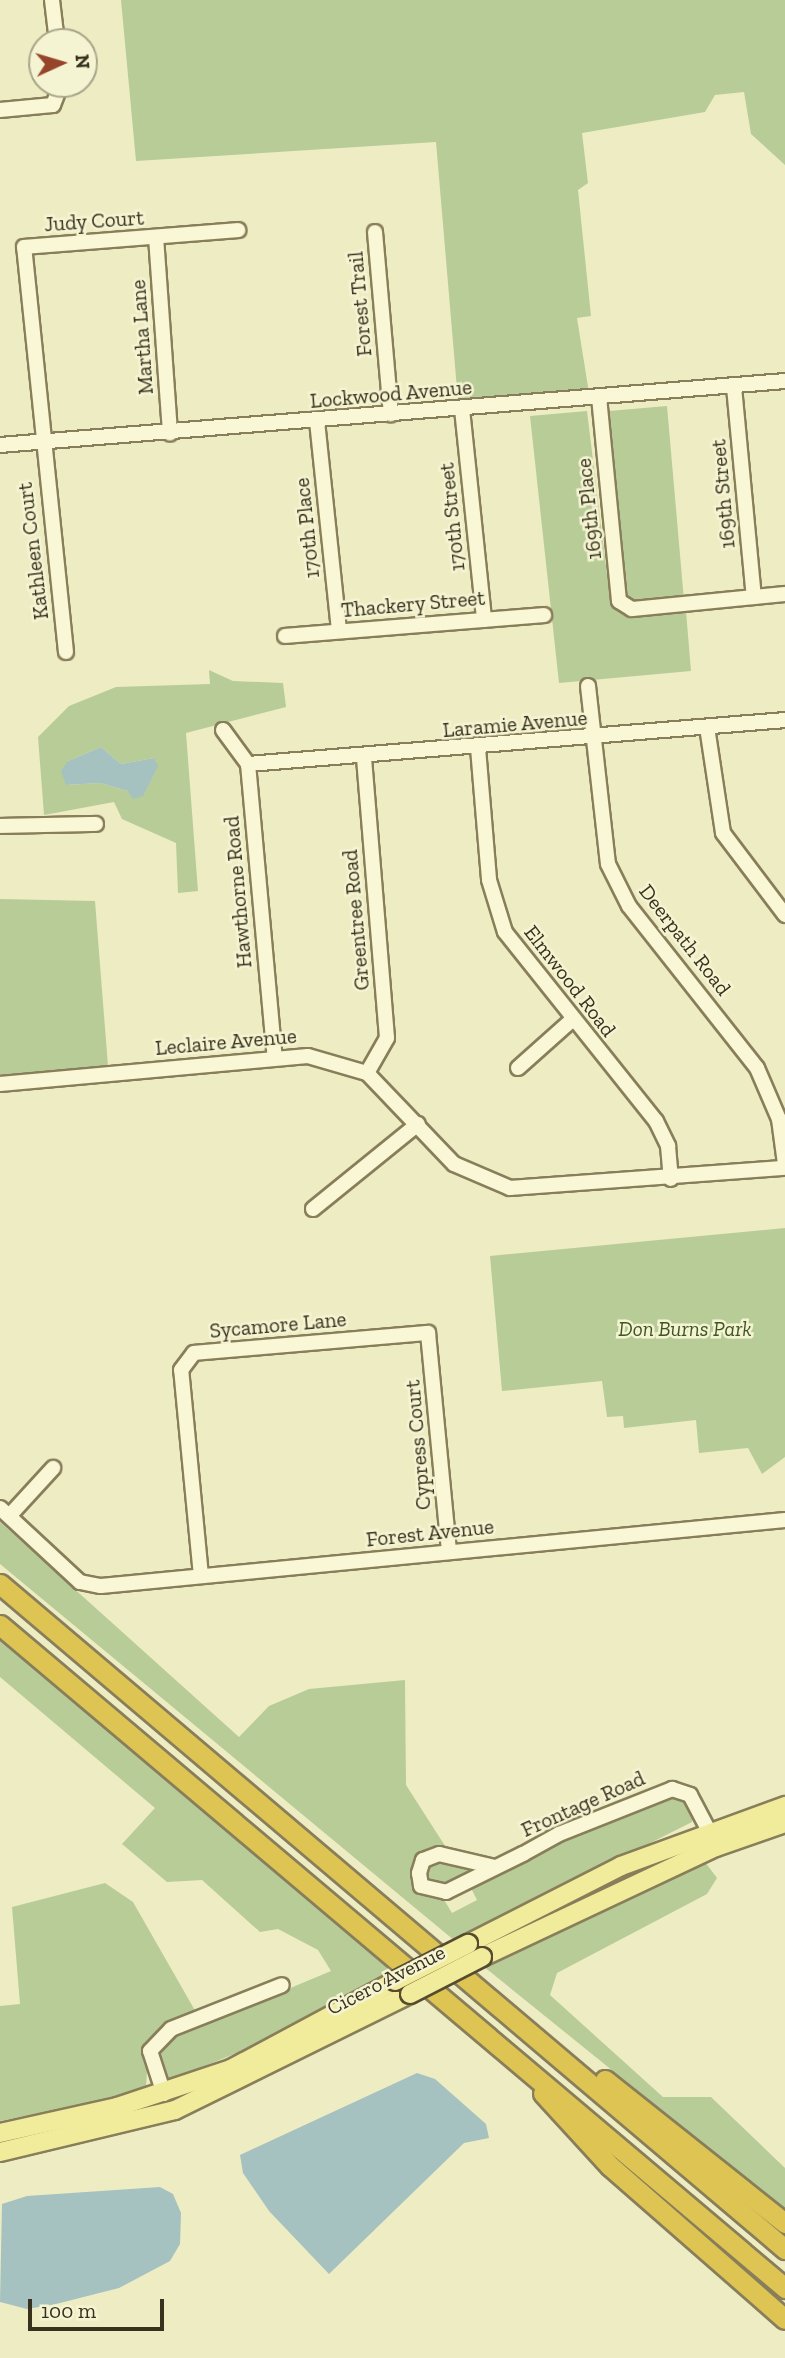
<!DOCTYPE html>
<html>
<head>
<meta charset="utf-8">
<style>
  body { margin:0 }
  #map { position:relative; width:785px; height:2358px; overflow:hidden; background:#eeecc3; font-family:"Zilla Slab",serif }
  div>[style] { position:absolute }
  [style*='--x'] { left:calc(var(--x)*1px); top:calc(var(--y)*1px); width:calc(var(--w)*1px); rotate:calc(var(--a)*1deg) }
  .green>* { inset:0; background:#b8cc97; transform-origin:0 0 }
  .water>* { inset:0; background:#a5c1c0 }
  .roads { filter:drop-shadow(2px 0 #887e5a) drop-shadow(-2px 0 #887e5a) drop-shadow(0 2px #887e5a) drop-shadow(0 -2px #887e5a) }
  .minor>* { height:14px; margin:-7px; padding:0 7px; transform-origin:7px; border-radius:7px; background:#f9f7d6 }
  .major>* { height:18px; margin:-9px; padding:0 9px; transform-origin:9px; border-radius:9px; background:#f1ec9b }
  .highway>* { height:19px; margin:-9.5px; padding:0 9.5px; transform-origin:9.5px; border-radius:9.5px; background:#ddc453 }
  .bridges { filter:drop-shadow(2px 0 #564b2e) drop-shadow(-2px 0 #564b2e) drop-shadow(0 2px #564b2e) drop-shadow(0 -2px #564b2e) }
  .major-bridge>* { height:18px; margin:-9px; padding:0 9px; transform-origin:9px; border-radius:9px; background:#f1ec9b }
  span { translate:-50% -50%; white-space:nowrap; text-align:center; line-height:1.15; -webkit-text-stroke:5px #f5f4d2; paint-order:stroke }
  .street-label { font-size:21px; color:#38311e }
  .park-label { font-size:21px; color:#3c5524; font-style:italic }
  .north { position:absolute; left:28px; top:28px; width:70px; height:70px; box-sizing:border-box; background:#f5f4d2; border:2px solid #a9a68a; border-radius:50%; rotate:86deg; font-size:19px; font-weight:700; line-height:28px; text-align:center; color:#38311e }
  .north::after { content:''; display:block; margin:auto; width:24px; height:32px; background:#97452a; clip-path:polygon(50% 0,100% 100%,50% 72%,0 100%) }
  .scale { position:absolute; left:28px; top:2299px; width:136px; height:32px; box-sizing:border-box; border:4px solid #38311e; border-top:0; padding-left:9px; font-size:21px; line-height:24px; white-space:nowrap; color:#38311e; -webkit-text-stroke:5px #f5f4d2; paint-order:stroke }
</style>
</head>
<body>
<div id="map">
  <div class="green">
    <div style="clip-path:polygon(121px 0,785px 0,785px 165px,751px 134px,744px 92px,715px 95px,705px 112px,582px 133px,588px 183px,578px 190px,591px 316px,577px 318px,589px 393px,458px 401px,436px 142px,136px 161px)"></div>
    <div style="left:667px;top:406px;width:192px;height:61px;rotate:85deg"></div>
    <div style="clip-path:polygon(587px 411px,610px 599px,619px 611px,634px 615px,686px 611px,691px 671px,559px 683px,530px 416px)"></div>
    <div style="clip-path:polygon(evenodd,209px 670px,233px 681px,283px 683px,286px 707px,186px 733px,198px 891px,178px 893px,176px 843px,122px 819px,114px 802px,44px 815px,38px 737px,69px 706px,116px 687px,210px 684px,209px 670px,101px 747px,121px 764px,154px 758px,128px 791px,100px 783px,66px 785px,68px 761px,101px 747px)"></div>
    <div style="clip-path:polygon(0 899px,95px 901px,108px 1066px,0 1077px)"></div>
    <div style="clip-path:polygon(785px 1228px,785px 1457px,762px 1474px,748px 1448px,699px 1453px,696px 1420px,624px 1428px,623px 1416px,607px 1417px,602px 1381px,502px 1391px,490px 1256px)"></div>
    <div style="clip-path:polygon(0 1522px,239px 1737px,269px 1706px,309px 1689px,405px 1680px,406px 1785px,447px 1849px,427px 1852px,421px 1891px,443px 1898px,452px 1913px,477px 1900px,471px 1888px,619px 1814px,676px 1796px,694px 1809px,692px 1822px,455px 1941px,0 1564px)"></div>
    <div style="clip-path:polygon(0 1638px,194px 1801px,394px 1973px,265px 2041px,169px 2081px,158px 2070px,158px 2052px,169px 2039px,331px 1971px,318px 1950px,278px 1929px,260px 1932px,202px 1880px,167px 1882px,122px 1844px,155px 1808px,0 1677px)"></div>
    <div style="clip-path:polygon(436px 1857px,482px 1869px,449px 1886px,426px 1881px,425px 1866px)"></div>
    <div style="clip-path:polygon(702px 1858px,717px 1878px,707px 1894px,557px 1973px,550px 1995px,663px 2097px,711px 2097px,785px 2168px,785px 2210px,483px 1966px)"></div>
    <div style="clip-path:polygon(627px 1871px,499px 1941px,494px 1937px)"></div>
    <div style="clip-path:polygon(105px 1883px,133px 1902px,197px 2014px,149px 2038px,146px 2087px,135px 2094px,0 2121px,0 2006px,20px 2004px,12px 1907px)"></div>
  </div>
  <div class="water">
    <div style="clip-path:polygon(101px 747px,121px 764px,154px 758px,158px 766px,143px 796px,133px 799px,128px 791px,100px 783px,66px 785px,61px 771px,68px 761px)"></div>
    <div style="clip-path:polygon(417px 2073px,435px 2079px,486px 2124px,489px 2138px,464px 2143px,329px 2274px,269px 2211px,243px 2173px,240px 2155px)"></div>
    <div style="clip-path:polygon(160px 2187px,173px 2194px,181px 2213px,180px 2244px,170px 2261px,119px 2288px,56px 2304px,27px 2309px,0 2302px,2px 2204px,27px 2196px)"></div>
  </div>
  <div class="roads">
    <div class="minor">
      <div style="--x:52;--y:0;--w:42;--a:83.2"></div>
      <div style="--x:0;--y:110;--w:53;--a:-5.4"></div>
      <div style="--x:53;--y:105;--w:22;--a:-69"></div>
      <div style="--x:375;--y:232;--w:183;--a:85"></div>
      <div style="--x:156;--y:237;--w:197;--a:85.9"></div>
      <div style="--x:734;--y:387;--w:211;--a:84.6"></div>
      <div style="--x:599;--y:397;--w:205;--a:84.4"></div>
      <div style="--x:619;--y:601;--w:15;--a:32"></div>
      <div style="--x:632;--y:609;--w:154;--a:-5.6"></div>
      <div style="--x:462;--y:409;--w:212;--a:84"></div>
      <div style="--x:317;--y:421;--w:211;--a:84"></div>
      <div style="--x:0;--y:445;--w:788;--a:-4.66"></div>
      <div style="--x:285;--y:636;--w:260;--a:-4.6"></div>
      <div style="--x:66;--y:652;--w:407;--a:-95.9"></div>
      <div style="--x:24;--y:247;--w:215;--a:-4.5"></div>
      <div style="--x:588;--y:686;--w:179;--a:83.6"></div>
      <div style="--x:608;--y:864;--w:47;--a:63.4"></div>
      <div style="--x:629;--y:906;--w:206;--a:51.7"></div>
      <div style="--x:757;--y:1068;--w:56;--a:66.7"></div>
      <div style="--x:779;--y:1119;--w:45;--a:82.4"></div>
      <div style="--x:707;--y:727;--w:107;--a:81.4"></div>
      <div style="--x:723;--y:833;--w:103;--a:52.9"></div>
      <div style="--x:223;--y:730;--w:42;--a:53.7"></div>
      <div style="--x:248;--y:764;--w:295;--a:84.8"></div>
      <div style="--x:478;--y:748;--w:132;--a:85.2"></div>
      <div style="--x:489;--y:880;--w:54;--a:72.9"></div>
      <div style="--x:505;--y:932;--w:242;--a:51.4"></div>
      <div style="--x:656;--y:1121;--w:28;--a:64"></div>
      <div style="--x:668;--y:1146;--w:33;--a:85"></div>
      <div style="--x:364;--y:758;--w:281;--a:85.3"></div>
      <div style="--x:387;--y:1038;--w:40;--a:119.7"></div>
      <div style="--x:248;--y:764;--w:539;--a:-4.68"></div>
      <div style="--x:0;--y:826;--w:96;--a:-1.2"></div>
      <div style="--x:518;--y:1068;--w:74;--a:-41.7"></div>
      <div style="--x:0;--y:1084;--w:309;--a:-5.2"></div>
      <div style="--x:308;--y:1056;--w:61;--a:16.1"></div>
      <div style="--x:367;--y:1073;--w:126;--a:46.3"></div>
      <div style="--x:454;--y:1164;--w:61;--a:23.2"></div>
      <div style="--x:510;--y:1188;--w:276;--a:-4.2"></div>
      <div style="--x:313;--y:1209;--w:135;--a:-39"></div>
      <div style="--x:0;--y:1508;--w:109;--a:42.8"></div>
      <div style="--x:80;--y:1582;--w:21;--a:11"></div>
      <div style="--x:101;--y:1586;--w:687;--a:-5.51"></div>
      <div style="--x:10;--y:1515;--w:64;--a:-47.5"></div>
      <div style="--x:201;--y:1576;--w:207;--a:-95.5"></div>
      <div style="--x:181;--y:1370;--w:21;--a:-53"></div>
      <div style="--x:194;--y:1353;--w:235;--a:-4.9"></div>
      <div style="--x:428;--y:1333;--w:220;--a:84.5"></div>
      <div style="--x:495;--y:1867;--w:57;--a:-166.9"></div>
      <div style="--x:439;--y:1854;--w:17;--a:159"></div>
      <div style="--x:423;--y:1860;--w:14;--a:107"></div>
      <div style="--x:419;--y:1873;--w:13;--a:81"></div>
      <div style="--x:421;--y:1886;--w:26;--a:13"></div>
      <div style="--x:446;--y:1892;--w:86;--a:-26.3"></div>
      <div style="--x:523;--y:1854;--w:41;--a:-29.1"></div>
      <div style="--x:559;--y:1834;--w:122;--a:-21.7"></div>
      <div style="--x:672;--y:1789;--w:19;--a:18"></div>
      <div style="--x:690;--y:1795;--w:41;--a:62.2"></div>
      <div style="--x:164;--y:2094;--w:45;--a:-108"></div>
      <div style="--x:150;--y:2051;--w:30;--a:-46"></div>
      <div style="--x:171;--y:2029;--w:119;--a:-21.6"></div>
    </div>
    <div class="major">
      <div style="--x:468;--y:1944;--w:172;--a:-27"></div>
      <div style="--x:621;--y:1866;--w:175;--a:-20.1"></div>
      <div style="--x:482;--y:1957;--w:259;--a:-25.2"></div>
      <div style="--x:716;--y:1847;--w:73;--a:-19.2"></div>
      <div style="--x:0;--y:2133;--w:120;--a:-12.5"></div>
      <div style="--x:117;--y:2107;--w:120;--a:-18.4"></div>
      <div style="--x:231;--y:2069;--w:186;--a:-28.2"></div>
      <div style="--x:0;--y:2152;--w:180;--a:-13.5"></div>
      <div style="--x:175;--y:2110;--w:262;--a:-26.3"></div>
    </div>
    <div class="highway">
      <div style="--x:0;--y:1584;--w:1029;--a:40.27"></div>
      <div style="--x:0;--y:1625;--w:1028;--a:40.18"></div>
      <div style="--x:605;--y:2080;--w:230;--a:38.5"></div>
      <div style="--x:543;--y:2093;--w:99;--a:47.5"></div>
      <div style="--x:610;--y:2166;--w:232;--a:41.2"></div>
    </div>
  </div>
  <div class="bridges">
    <div class="major-bridge">
      <div style="--x:395;--y:1981;--w:82;--a:-26.9"></div>
      <div style="--x:410;--y:1994;--w:81;--a:-27.2"></div>
    </div>
  </div>
  <div class="street-label">
    <span style="left:94px;top:221px;rotate:-4deg">Judy Court</span>
    <span style="left:360px;top:304px;rotate:-95deg">Forest Trail</span>
    <span style="left:142px;top:337px;rotate:-94deg">Martha Lane</span>
    <span style="left:391px;top:394px;rotate:-5deg">Lockwood Avenue</span>
    <span style="left:723px;top:494px;rotate:-95deg">169th Street</span>
    <span style="left:589px;top:509px;rotate:-96deg">169th Place</span>
    <span style="left:452px;top:517px;rotate:-96deg">170th Street</span>
    <span style="left:307px;top:528px;rotate:-96deg">170th Place</span>
    <span style="left:33px;top:551px;rotate:-97deg">Kathleen Court</span>
    <span style="left:413px;top:604px;rotate:-5deg">Thackery Street</span>
    <span style="left:515px;top:724px;rotate:-5deg">Laramie Avenue</span>
    <span style="left:238px;top:892px;rotate:-95deg">Hawthorne Road</span>
    <span style="left:356px;top:920px;rotate:-95deg">Greentree Road</span>
    <span style="left:685px;top:940px;rotate:52deg">Deerpath Road</span>
    <span style="left:570px;top:981px;rotate:52deg">Elmwood Road</span>
    <span style="left:226px;top:1042px;rotate:-5deg">Leclaire Avenue</span>
    <span style="left:278px;top:1325px;rotate:-5deg">Sycamore Lane</span>
    <span style="left:418px;top:1445px;rotate:-95deg">Cypress Court</span>
    <span style="left:430px;top:1533px;rotate:-6deg">Forest Avenue</span>
    <span style="left:583px;top:1804px;rotate:-24deg">Frontage Road</span>
    <span style="left:386px;top:1980px;rotate:-27deg">Cicero Avenue</span>
  </div>
  <div class="park-label">
    <span style="left:685px;top:1329px">Don Burns Park</span>
  </div>
  <div class="north">N</div>
  <div class="scale">100 m</div>
</div>
</body>
</html>
